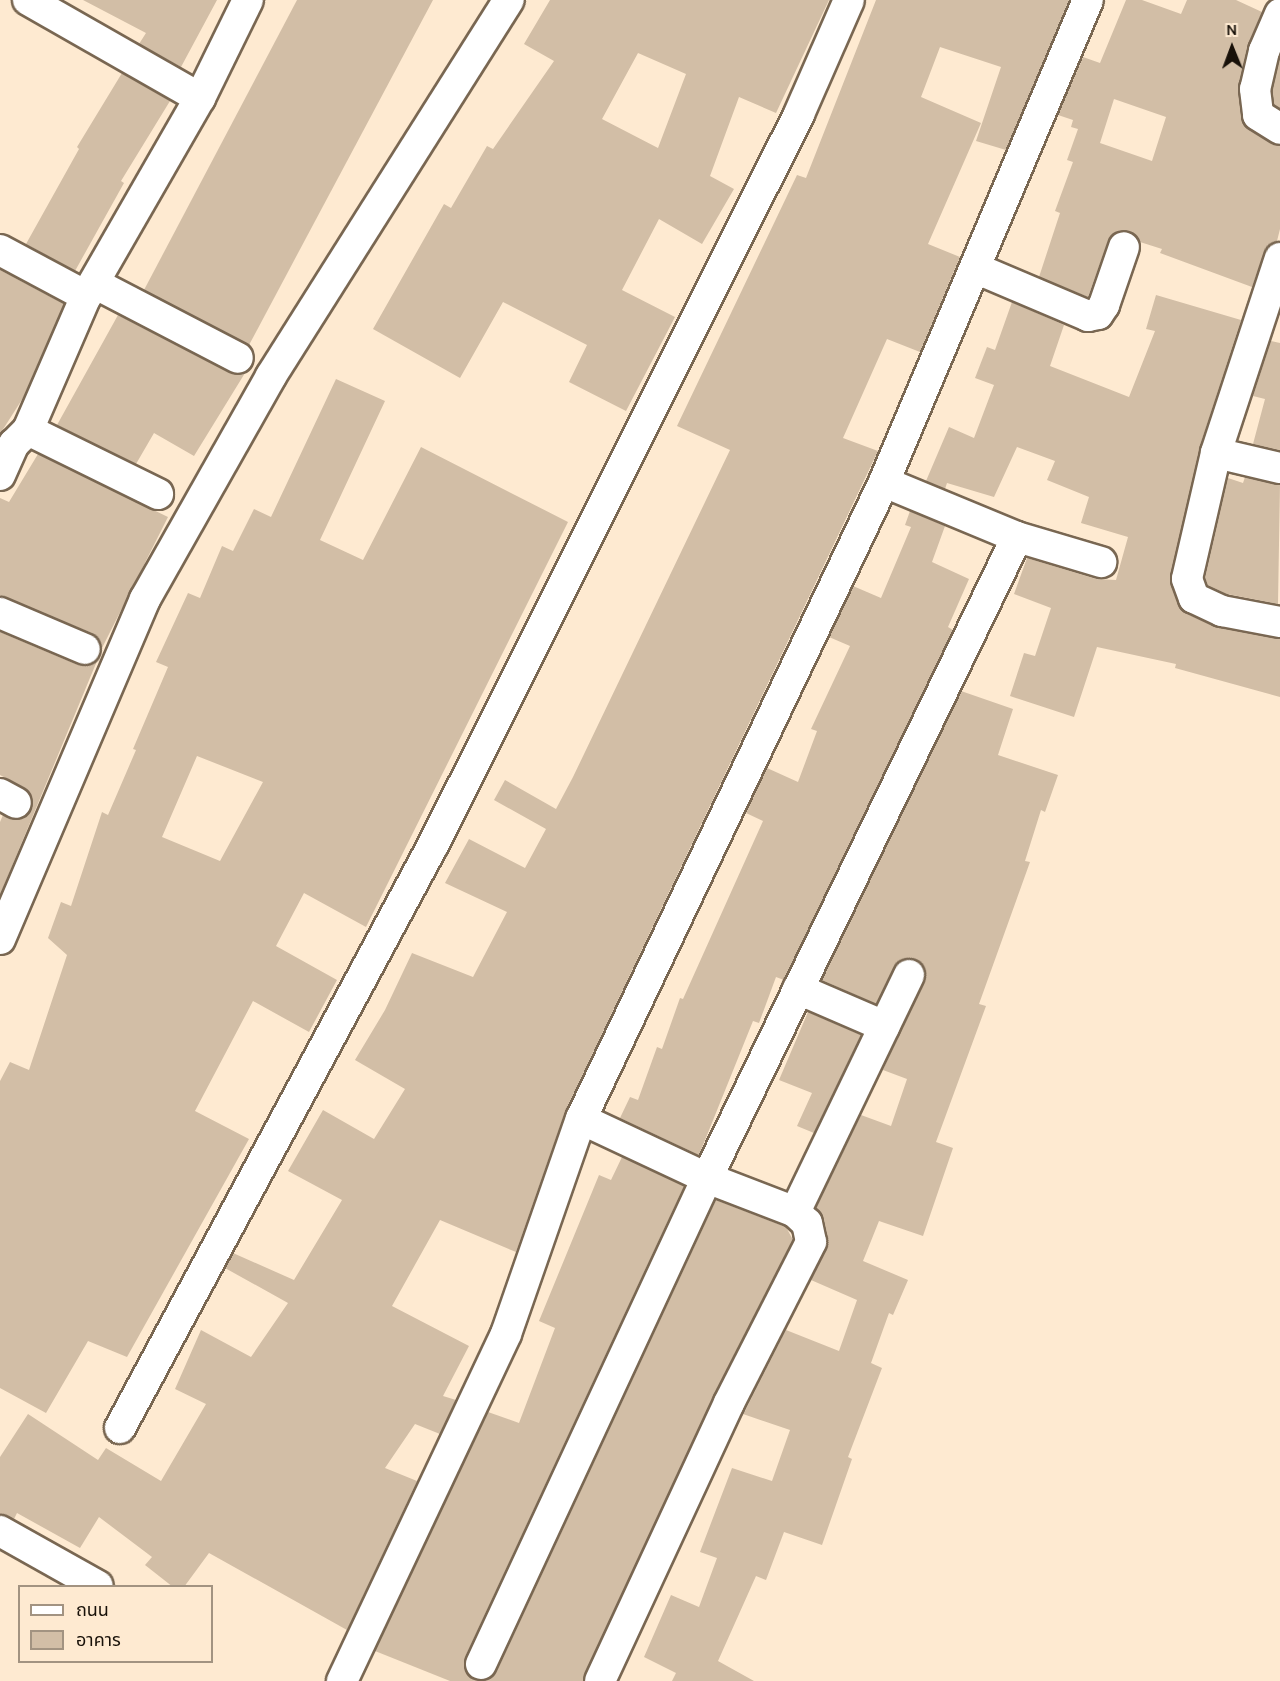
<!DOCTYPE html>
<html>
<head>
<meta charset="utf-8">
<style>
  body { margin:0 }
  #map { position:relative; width:1280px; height:1681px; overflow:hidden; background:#feead1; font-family:Karla,"Noto Sans Thai",sans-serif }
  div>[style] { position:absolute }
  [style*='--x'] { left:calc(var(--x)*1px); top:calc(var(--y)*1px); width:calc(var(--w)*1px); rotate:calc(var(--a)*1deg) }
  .building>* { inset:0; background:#d2bea6 }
  .roads { filter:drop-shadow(2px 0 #796752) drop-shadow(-2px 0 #796752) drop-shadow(0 2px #796752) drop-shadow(0 -2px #796752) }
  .minor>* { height:30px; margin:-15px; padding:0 15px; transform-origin:15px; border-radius:15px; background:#fff }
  span { translate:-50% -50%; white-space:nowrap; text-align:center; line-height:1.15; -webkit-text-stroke:5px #feead1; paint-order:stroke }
  .legend { position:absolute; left:18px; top:1585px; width:195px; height:78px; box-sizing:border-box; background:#feead1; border:2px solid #a29381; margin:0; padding:8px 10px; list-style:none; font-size:18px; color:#181109 }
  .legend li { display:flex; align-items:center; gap:12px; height:30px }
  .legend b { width:30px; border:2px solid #a29381 }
  .north { position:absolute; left:1202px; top:18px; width:60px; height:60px; -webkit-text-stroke:4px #feead1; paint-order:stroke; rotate:359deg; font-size:16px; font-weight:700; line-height:24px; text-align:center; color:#181109 }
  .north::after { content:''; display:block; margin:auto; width:21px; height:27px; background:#181109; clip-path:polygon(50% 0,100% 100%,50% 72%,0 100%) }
</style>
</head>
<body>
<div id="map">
  <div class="building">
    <div style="clip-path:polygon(83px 0,217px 0,181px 67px,139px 44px,146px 33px)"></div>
    <div style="clip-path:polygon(297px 0,433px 0,249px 345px,144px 290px)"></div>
    <div style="clip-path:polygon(evenodd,550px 0,829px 0,776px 113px,739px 97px,710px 176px,734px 189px,702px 244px,659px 219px,622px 290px,675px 317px,626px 411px,569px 382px,587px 345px,503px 302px,460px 378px,373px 329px,444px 204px,451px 208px,487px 146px,493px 149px,554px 61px,524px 44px,550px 0,638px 53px,686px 74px,658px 148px,602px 119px,638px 53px)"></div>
    <div style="clip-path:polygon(876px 0,1069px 0,1006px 150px,976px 141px,1001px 67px,940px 47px,921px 97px,981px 123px,928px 244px,960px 257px,920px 352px,887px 339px,843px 438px,878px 451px,565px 1112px,516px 1252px,440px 1220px,392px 1306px,469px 1346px,443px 1396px,456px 1400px,440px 1434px,415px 1424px,385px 1468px,417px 1481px,347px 1630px,209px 1553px,184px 1587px,173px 1587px,145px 1565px,152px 1557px,99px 1517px,80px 1548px,17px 1513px,14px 1519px,0 1514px,0 1457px,28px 1414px,98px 1460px,106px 1448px,161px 1481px,206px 1404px,175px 1389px,201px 1330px,251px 1357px,288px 1303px,225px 1268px,233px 1253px,294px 1280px,342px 1200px,288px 1171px,323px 1110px,374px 1139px,405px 1089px,355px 1060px,385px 1010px,412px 953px,473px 977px,507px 912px,445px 883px,469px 839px,525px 868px,546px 829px,494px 800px,505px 780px,556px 809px,573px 777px,730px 450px,677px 426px,797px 175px,806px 178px)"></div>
    <div style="clip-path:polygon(evenodd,1126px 0,1142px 0,1181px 14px,1187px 0,1236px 0,1262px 12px,1247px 47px,1238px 91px,1244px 125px,1280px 146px,1280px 229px,1277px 241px,1264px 253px,1252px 287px,1160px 253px,1162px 249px,1140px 242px,1130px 231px,1121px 230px,1108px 241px,1088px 297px,1039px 277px,1060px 213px,1055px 211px,1073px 162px,1067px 160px,1078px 129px,1071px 127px,1073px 120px,1058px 115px,1083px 57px,1100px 63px,1126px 0,1114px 99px,1166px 117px,1152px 161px,1100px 143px,1114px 99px)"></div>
    <div style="clip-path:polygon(1280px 58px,1280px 109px,1274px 105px,1272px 90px)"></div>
    <div style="clip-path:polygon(122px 73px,170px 101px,121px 181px,124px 183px,75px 271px,26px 244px,79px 149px,77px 147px)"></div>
    <div style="clip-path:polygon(0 270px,64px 304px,23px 398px,0 434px)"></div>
    <div style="clip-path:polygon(1156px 295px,1241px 320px,1199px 449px,1171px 584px,1178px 604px,1187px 614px,1219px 628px,1280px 639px,1280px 697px,1175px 668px,1176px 664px,1097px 647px,1074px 717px,1010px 696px,1024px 653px,1035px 656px,1051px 608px,1014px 594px,1027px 558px,1096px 579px,1116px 580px,1128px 537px,1081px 523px,1089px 497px,1047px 480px,1055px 461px,1017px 447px,994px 497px,947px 483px,945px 489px,926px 481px,949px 427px,974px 438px,994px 385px,975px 378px,987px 347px,995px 350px,1012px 302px,1064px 325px,1050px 366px,1129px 397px,1155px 331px,1146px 329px)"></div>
    <div style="clip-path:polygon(118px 315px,230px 373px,245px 373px,194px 456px,154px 433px,136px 464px,57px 425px)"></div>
    <div style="clip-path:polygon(1271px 341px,1280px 343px,1280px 450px,1253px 444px,1265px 399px,1253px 396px)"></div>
    <div style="clip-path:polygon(evenodd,336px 379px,385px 401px,320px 540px,363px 560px,421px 447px,568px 522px,366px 927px,304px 893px,276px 946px,337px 980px,309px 1032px,253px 1001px,195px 1111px,249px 1139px,127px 1357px,88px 1341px,46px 1413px,0 1388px,0 1081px,10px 1062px,29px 1070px,67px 955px,48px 938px,61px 902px,71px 906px,102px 812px,108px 815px,136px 750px,133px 749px,168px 667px,156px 662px,188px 593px,200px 598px,222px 546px,233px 551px,254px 509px,271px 517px,336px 379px,197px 756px,263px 782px,220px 861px,162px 837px,197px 756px)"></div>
    <div style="clip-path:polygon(38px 454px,168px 517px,102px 648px,92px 633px,0 596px,0 498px,9px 502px)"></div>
    <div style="clip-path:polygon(1245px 477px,1280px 485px,1278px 604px,1227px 594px,1208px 585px,1205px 578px,1228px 478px,1243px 483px)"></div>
    <div style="clip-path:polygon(910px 511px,945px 526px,932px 562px,969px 579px,948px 627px,953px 630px,784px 980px,776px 977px,759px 1023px,753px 1021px,699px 1155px,620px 1118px,630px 1097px,638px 1100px,657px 1047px,662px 1049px,680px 998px,683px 999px,763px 821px,746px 813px,767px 768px,798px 782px,817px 731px,811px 729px,850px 646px,829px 637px,853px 586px,881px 598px,911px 527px,905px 525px)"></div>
    <div style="clip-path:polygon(0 632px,78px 665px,97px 661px,0 895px,0 822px,3px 815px,16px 820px,24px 818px,33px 803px,25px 788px,0 775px)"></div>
    <div style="clip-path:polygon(961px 691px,1013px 709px,998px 755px,1058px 775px,1045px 812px,1041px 810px,1025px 861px,1030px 862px,979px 1004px,986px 1006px,936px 1142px,953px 1148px,923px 1236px,879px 1221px,863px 1261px,908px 1280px,893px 1315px,889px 1313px,871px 1363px,882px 1368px,848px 1457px,852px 1459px,822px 1545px,784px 1532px,766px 1580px,756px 1576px,718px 1661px,754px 1681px,672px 1681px,676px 1673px,644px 1657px,671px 1595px,699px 1607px,717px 1558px,700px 1552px,732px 1468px,772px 1481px,790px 1430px,743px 1414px,745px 1411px,786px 1330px,839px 1351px,857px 1300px,811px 1280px,828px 1239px,824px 1219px,816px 1208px,861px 1115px,891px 1126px,907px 1079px,883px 1070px,926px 973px,916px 959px,900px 960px,876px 1004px,822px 980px)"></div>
    <div style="clip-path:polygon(808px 1012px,861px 1035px,814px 1133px,797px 1126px,812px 1093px,779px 1080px)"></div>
    <div style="clip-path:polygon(622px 1157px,684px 1186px,465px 1657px,467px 1673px,481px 1681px,450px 1681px,375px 1651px,488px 1412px,519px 1423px,555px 1328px,539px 1321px,599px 1175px,611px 1180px)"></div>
    <div style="clip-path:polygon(716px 1200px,786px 1227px,793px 1240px,714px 1395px,583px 1681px,483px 1681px,497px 1671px)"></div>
  </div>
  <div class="roads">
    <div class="minor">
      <div style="--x:28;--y:0;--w:198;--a:29.7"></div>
      <div style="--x:1280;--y:14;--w:40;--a:113.4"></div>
      <div style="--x:1264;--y:51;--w:39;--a:103"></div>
      <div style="--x:1255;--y:89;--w:26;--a:83"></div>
      <div style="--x:1258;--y:115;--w:26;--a:32"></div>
      <div style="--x:0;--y:250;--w:98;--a:28.1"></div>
      <div style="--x:1280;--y:258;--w:205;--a:108.2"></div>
      <div style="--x:1216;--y:453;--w:129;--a:103"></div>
      <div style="--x:1187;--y:579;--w:20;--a:70"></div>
      <div style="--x:1194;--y:598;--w:31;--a:25"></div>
      <div style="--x:1222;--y:611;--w:59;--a:10.7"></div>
      <div style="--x:975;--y:268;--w:123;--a:23"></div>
      <div style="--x:1088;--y:316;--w:10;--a:-11"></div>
      <div style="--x:1098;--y:314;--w:11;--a:-56"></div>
      <div style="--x:1104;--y:305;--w:61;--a:-71"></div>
      <div style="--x:94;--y:283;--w:162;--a:27.5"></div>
      <div style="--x:28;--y:430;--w:145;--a:26.2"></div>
      <div style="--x:1216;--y:453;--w:66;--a:13.2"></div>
      <div style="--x:0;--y:475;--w:34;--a:-66"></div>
      <div style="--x:14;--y:444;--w:20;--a:-45"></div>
      <div style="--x:28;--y:430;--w:146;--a:-66.6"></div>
      <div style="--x:86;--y:296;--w:228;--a:-60.1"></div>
      <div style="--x:200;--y:98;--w:109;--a:-63.9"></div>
      <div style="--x:884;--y:482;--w:144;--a:22.5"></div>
      <div style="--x:1017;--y:537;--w:88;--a:16.6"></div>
      <div style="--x:0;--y:613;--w:92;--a:23"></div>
      <div style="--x:0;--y:794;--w:18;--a:29"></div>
      <div style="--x:0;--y:939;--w:370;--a:-66.9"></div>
      <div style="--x:145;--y:599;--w:256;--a:-60.5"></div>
      <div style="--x:271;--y:376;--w:445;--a:-57.7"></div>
      <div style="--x:798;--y:989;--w:94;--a:23.3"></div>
      <div style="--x:581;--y:1119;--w:139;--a:25.1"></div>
      <div style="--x:707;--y:1178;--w:94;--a:21.1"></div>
      <div style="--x:795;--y:1212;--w:16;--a:43"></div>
      <div style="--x:807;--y:1223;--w:19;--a:78"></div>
      <div style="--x:811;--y:1242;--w:181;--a:117"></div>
      <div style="--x:729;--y:1403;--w:306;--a:114.9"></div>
      <div style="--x:795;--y:1212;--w:263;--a:-64.3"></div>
      <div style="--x:120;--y:1428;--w:662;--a:-61.77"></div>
      <div style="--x:433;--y:845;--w:818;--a:-63.4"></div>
      <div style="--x:799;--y:114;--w:124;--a:-66.3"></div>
      <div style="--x:0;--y:1531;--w:112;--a:29.3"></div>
      <div style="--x:481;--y:1664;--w:536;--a:-65.06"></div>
      <div style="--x:707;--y:1178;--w:712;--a:-64.19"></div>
      <div style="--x:342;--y:1681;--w:384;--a:-64.7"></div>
      <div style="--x:506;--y:1334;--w:228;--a:-70.8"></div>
      <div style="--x:581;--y:1119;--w:705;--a:-64.56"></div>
      <div style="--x:884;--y:482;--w:523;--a:-67.06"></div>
    </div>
  </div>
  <ul class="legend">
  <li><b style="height:8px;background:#fff"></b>ถนน</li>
  <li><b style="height:16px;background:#d2bea6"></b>อาคาร</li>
  </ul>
  <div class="north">N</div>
</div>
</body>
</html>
